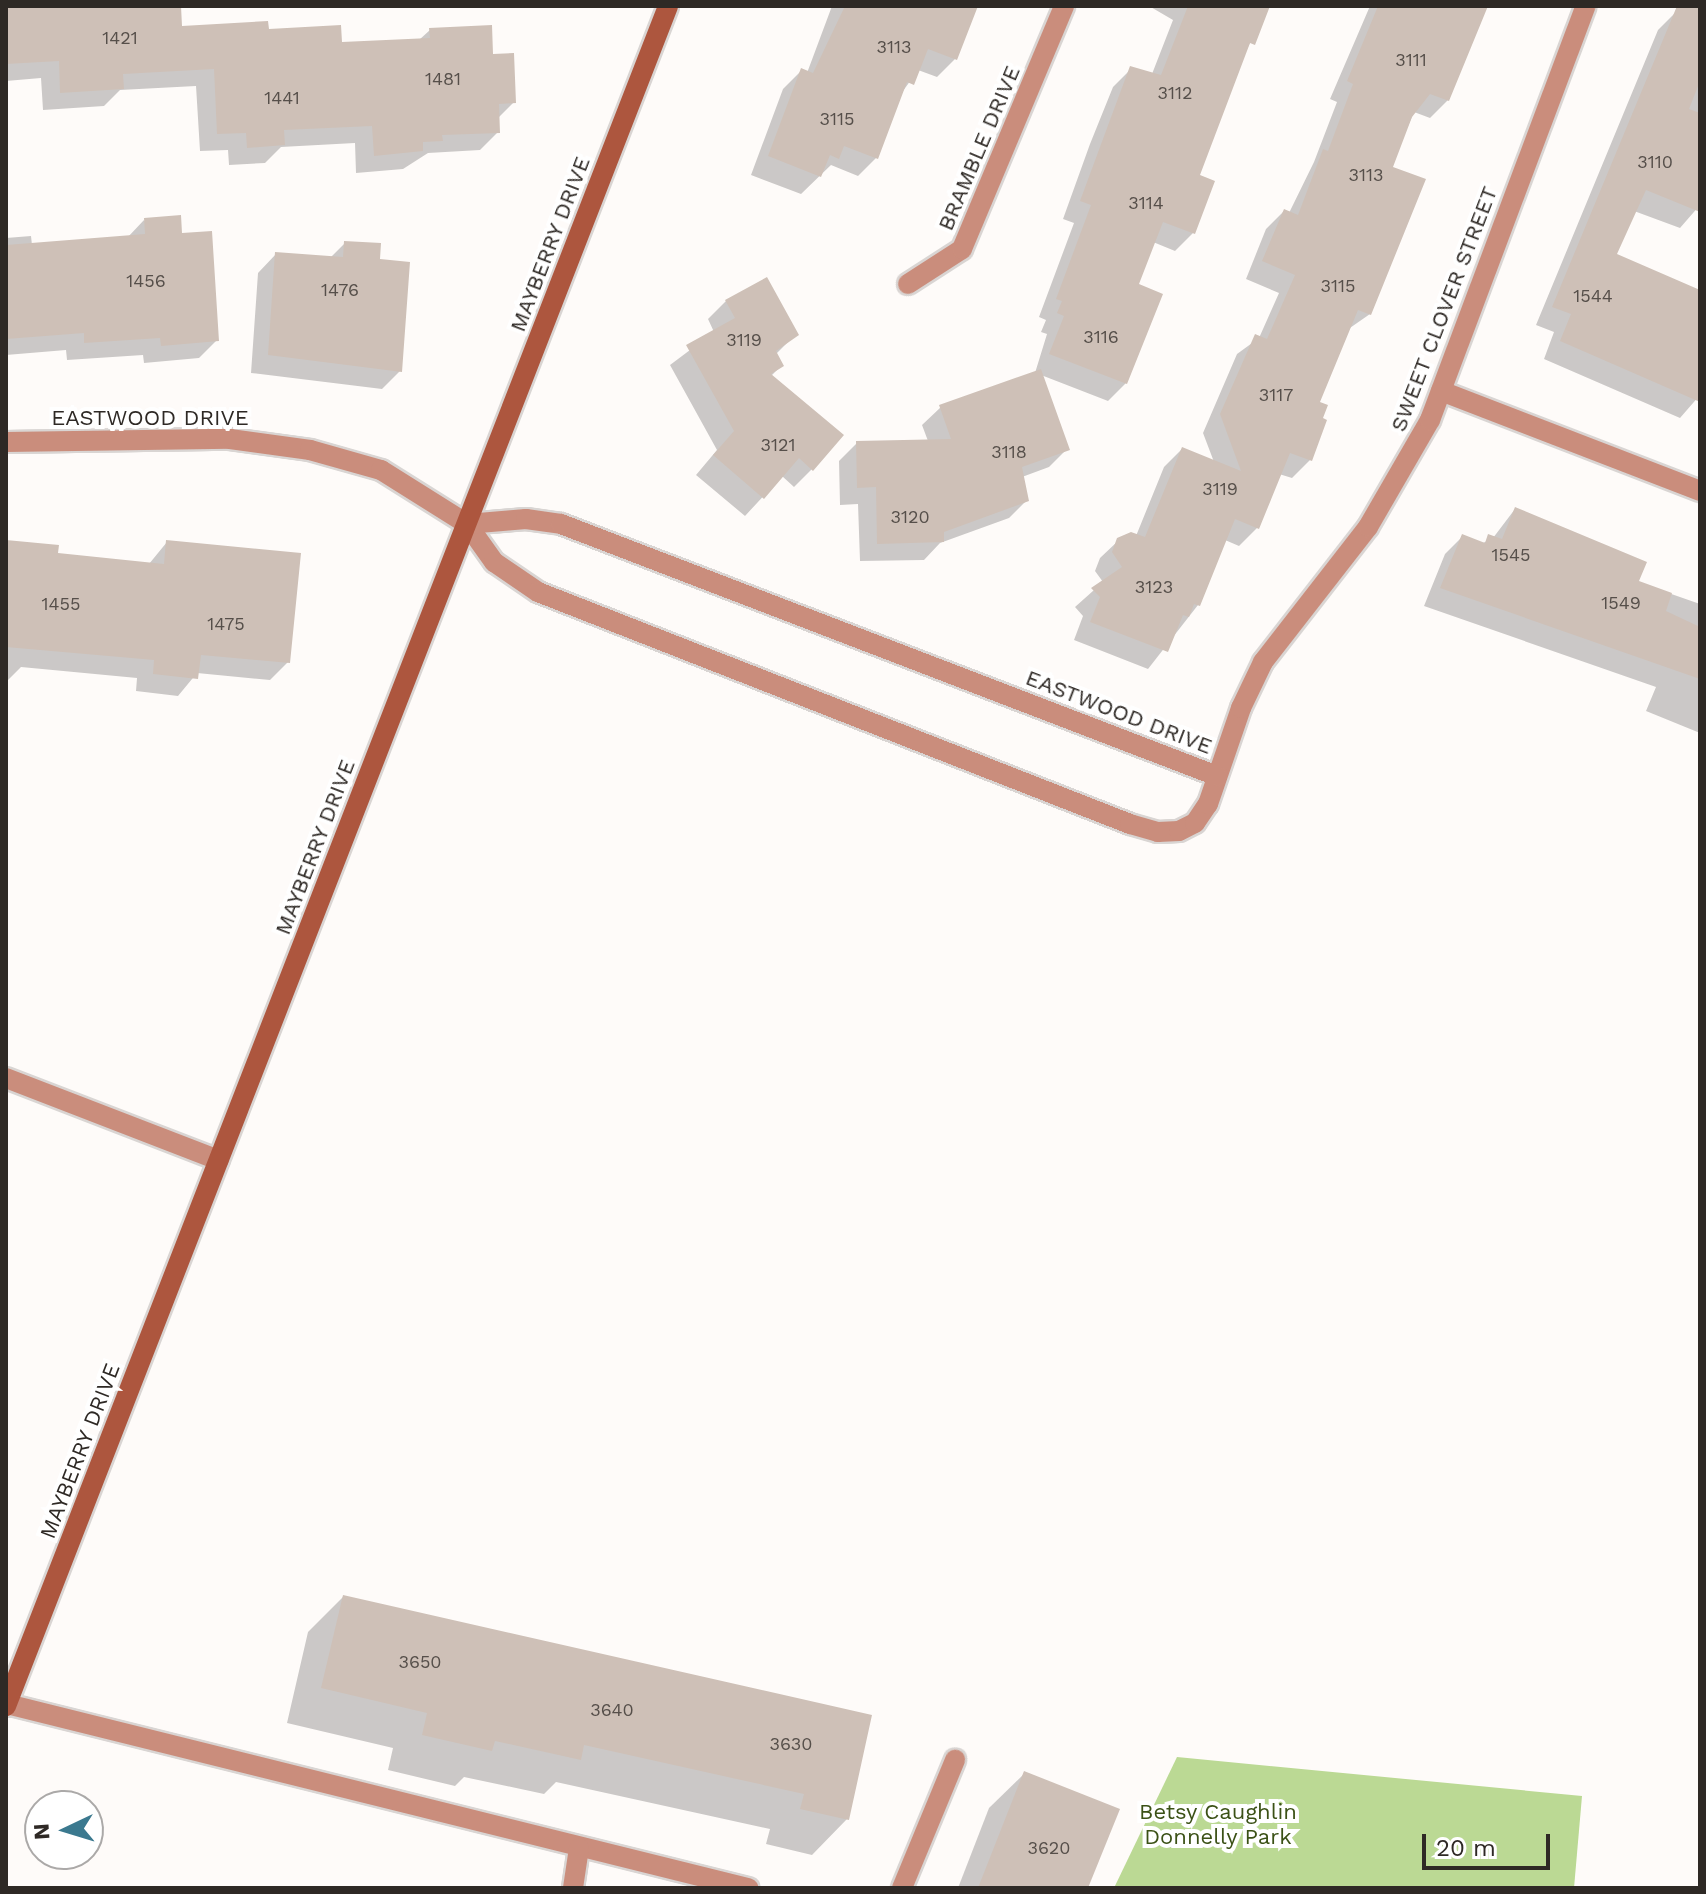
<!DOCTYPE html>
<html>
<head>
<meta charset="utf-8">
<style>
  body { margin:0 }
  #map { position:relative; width:1706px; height:1894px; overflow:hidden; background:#fefbf9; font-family:"Work Sans",sans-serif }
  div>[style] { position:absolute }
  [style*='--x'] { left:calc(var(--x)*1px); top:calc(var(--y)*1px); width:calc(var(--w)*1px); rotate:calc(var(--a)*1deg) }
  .green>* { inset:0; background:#bbd994 }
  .shadow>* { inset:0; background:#0003 }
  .building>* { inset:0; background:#cec0b7 }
  .roads { filter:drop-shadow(2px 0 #d9d5d3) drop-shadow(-2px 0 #d9d5d3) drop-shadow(0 2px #d9d5d3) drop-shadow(0 -2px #d9d5d3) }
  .lane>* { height:20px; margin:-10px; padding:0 10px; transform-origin:10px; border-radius:10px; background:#ca8d7c }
  .street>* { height:20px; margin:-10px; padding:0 10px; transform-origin:10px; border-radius:10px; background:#ca8d7c }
  .secondary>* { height:20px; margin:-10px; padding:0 10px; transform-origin:10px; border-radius:10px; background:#ad563e }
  span { translate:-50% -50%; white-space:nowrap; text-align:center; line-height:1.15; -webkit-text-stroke:8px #fff; paint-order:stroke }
  .number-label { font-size:18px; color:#564f4a }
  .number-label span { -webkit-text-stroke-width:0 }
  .street-label { font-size:22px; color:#2e2925 }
  .park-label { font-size:22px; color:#3b5116 }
  .frame { position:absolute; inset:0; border:8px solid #2e2925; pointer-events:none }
  .north { position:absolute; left:24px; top:1790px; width:80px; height:80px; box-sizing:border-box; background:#fff; border:2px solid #aba9a8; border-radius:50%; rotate:266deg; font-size:22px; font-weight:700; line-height:32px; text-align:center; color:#2e2925 }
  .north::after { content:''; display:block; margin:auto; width:28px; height:36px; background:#3b798f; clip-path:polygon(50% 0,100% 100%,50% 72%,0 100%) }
  .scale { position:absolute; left:1422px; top:1834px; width:128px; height:36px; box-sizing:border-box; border:4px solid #2e2925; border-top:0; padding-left:10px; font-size:24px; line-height:28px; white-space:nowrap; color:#2e2925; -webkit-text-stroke:6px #fff; paint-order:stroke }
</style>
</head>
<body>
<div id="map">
  <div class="green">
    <div style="clip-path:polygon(1177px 1757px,1582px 1796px,1574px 1888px,1114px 1888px)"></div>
  </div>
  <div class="shadow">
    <div style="clip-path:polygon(6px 6px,179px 6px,180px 28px,267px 31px,340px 44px,419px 40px,430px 30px,491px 56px,514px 102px,497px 119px,498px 132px,480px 150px,428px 153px,403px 169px,356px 173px,355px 143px,281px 147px,265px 163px,229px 165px,228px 150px,200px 151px,196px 86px,120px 90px,104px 106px,43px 110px,41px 78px,6px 81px)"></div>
    <div style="clip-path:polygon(832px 6px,973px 6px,955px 59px,937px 77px,918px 70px,898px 98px,876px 158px,858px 176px,831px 165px,801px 194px,751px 175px,783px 89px,801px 71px,807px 73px)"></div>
    <div style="clip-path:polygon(1149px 6px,1268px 6px,1245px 53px,1198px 176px,1193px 233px,1175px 251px,1153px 242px,1136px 285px,1126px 383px,1108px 401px,1041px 375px,1067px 449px,1049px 467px,1022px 477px,1027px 500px,1009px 518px,940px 543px,924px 560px,860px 561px,858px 504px,840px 505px,839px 461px,857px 443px,928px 441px,922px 425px,941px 407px,1035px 373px,1047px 334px,1041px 332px,1046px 320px,1039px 317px,1074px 223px,1063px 219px,1090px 144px,1113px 87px,1131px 69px,1152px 74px,1173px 20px)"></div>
    <div style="clip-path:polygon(1370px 6px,1486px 6px,1448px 100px,1430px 118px,1414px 112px,1390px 168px,1370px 314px,1347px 330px,1317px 404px,1310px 460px,1292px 478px,1279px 474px,1257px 528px,1239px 546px,1225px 540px,1198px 605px,1148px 669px,1074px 640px,1083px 616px,1075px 607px,1103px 582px,1095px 571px,1100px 558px,1119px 540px,1136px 536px,1164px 467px,1182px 449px,1214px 462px,1203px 433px,1237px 354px,1259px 338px,1279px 293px,1246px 279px,1266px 229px,1284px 211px,1289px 213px,1314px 162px,1337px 102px,1330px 99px)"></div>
    <div style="clip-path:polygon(1700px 9px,1700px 205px,1680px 228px,1634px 211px,1614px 255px,1700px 292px,1700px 395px,1680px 418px,1544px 359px,1554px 332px,1536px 325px,1658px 30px,1676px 12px)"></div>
    <div style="clip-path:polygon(144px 220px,217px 340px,199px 358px,144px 363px,143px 355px,67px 360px,66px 350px,6px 355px,6px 238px,31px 236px,32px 245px,127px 238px)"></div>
    <div style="clip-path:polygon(345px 243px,378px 261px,400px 371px,382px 389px,251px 373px,258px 273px,276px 254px,330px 258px)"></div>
    <div style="clip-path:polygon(726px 301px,796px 334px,776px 354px,782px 365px,771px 376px,812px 469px,794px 487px,782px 476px,745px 516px,696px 475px,717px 450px,670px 365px,714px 332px,708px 319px)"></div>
    <div style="clip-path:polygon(1515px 509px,1637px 582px,1700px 604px,1700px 733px,1646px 711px,1656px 687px,1424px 606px,1445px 554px,1463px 536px,1481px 544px,1493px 538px)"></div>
    <div style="clip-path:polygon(6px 542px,56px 555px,149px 564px,167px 542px,288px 662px,270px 680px,197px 673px,178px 696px,136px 691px,137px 678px,21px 667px,6px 682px)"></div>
    <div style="clip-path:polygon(343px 1597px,870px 1716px,847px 1819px,812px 1855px,766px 1844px,770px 1829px,556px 1782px,544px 1794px,464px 1777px,455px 1786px,388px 1770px,393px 1748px,287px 1723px,308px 1632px)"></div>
    <div style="clip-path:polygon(1025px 1773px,1086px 1888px,958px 1888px,989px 1808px)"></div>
  </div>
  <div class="building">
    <div style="clip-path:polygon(6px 6px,181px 6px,182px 26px,268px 21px,269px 29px,341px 25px,342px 42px,430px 38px,429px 28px,492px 25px,493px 54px,514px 53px,516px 103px,499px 104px,500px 133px,442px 135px,443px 141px,423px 142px,423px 151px,374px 156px,372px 126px,284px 130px,285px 145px,247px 148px,246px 133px,217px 134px,214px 69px,123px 74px,124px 89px,60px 93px,59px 61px,6px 64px)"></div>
    <div style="clip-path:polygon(845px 6px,978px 6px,957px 60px,928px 49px,914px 85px,907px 82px,878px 159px,844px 146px,839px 159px,830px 155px,821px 177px,768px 156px,801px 68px,813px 73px)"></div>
    <div style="clip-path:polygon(1188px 6px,1270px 6px,1255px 45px,1250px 43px,1200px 175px,1215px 181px,1195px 234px,1163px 222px,1139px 284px,1163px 294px,1127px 384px,1049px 354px,1064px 316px,1057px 313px,1062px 301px,1056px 299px,1091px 205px,1080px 201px,1130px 66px,1161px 75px)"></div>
    <div style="clip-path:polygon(1378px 6px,1488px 6px,1449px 101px,1430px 94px,1412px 117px,1393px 167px,1426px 179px,1371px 315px,1358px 310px,1320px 402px,1328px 405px,1323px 418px,1327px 420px,1312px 461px,1290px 453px,1259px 529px,1235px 519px,1200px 606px,1194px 604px,1189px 617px,1183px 615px,1168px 652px,1090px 622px,1100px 597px,1091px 588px,1122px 567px,1112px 552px,1117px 538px,1131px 532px,1145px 537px,1182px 447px,1241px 471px,1220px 414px,1255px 334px,1267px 339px,1295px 275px,1262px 261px,1284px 209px,1298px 215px,1323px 149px,1328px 151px,1353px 84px,1347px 81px)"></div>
    <div style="clip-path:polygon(1677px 6px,1700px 6px,1700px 81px,1689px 109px,1700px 113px,1700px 212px,1646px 190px,1617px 254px,1700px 290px,1700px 402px,1560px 341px,1571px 314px,1552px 307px)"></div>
    <div style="clip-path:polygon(181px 215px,182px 233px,212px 231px,219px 341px,161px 346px,160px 338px,84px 343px,84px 333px,6px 339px,6px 245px,145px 234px,144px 218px)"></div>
    <div style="clip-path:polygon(344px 241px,381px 243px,380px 259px,410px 262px,402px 372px,268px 355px,275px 252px,343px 257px)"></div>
    <div style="clip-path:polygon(767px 277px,799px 335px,776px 351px,784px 366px,771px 374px,844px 435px,813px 471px,799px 458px,764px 499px,713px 455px,734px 431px,686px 345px,735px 318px,725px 300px)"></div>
    <div style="clip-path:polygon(1041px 369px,1070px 450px,1022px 467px,1029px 501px,944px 532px,944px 542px,877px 544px,876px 487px,857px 488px,856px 441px,951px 439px,939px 405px)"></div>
    <div style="clip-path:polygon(1515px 507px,1647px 562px,1639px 581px,1672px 593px,1666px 611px,1700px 627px,1700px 679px,1440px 588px,1462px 534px,1485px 543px,1488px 534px,1502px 539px)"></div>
    <div style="clip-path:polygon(6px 540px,59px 545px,58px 553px,164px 564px,166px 540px,301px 553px,290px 663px,201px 655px,198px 679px,153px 674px,154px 660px,6px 647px)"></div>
    <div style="clip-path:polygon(343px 1595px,872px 1715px,849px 1820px,800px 1809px,804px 1794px,584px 1745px,581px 1760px,495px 1741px,492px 1751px,422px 1735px,427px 1713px,321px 1688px)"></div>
    <div style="clip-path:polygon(1024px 1771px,1120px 1809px,1088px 1888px,978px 1888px)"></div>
  </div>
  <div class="roads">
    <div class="lane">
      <div style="--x:7;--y:1704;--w:764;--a:13.95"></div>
      <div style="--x:573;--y:1888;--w:40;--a:-81.5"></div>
      <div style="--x:902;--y:1888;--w:139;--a:-67.5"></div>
    </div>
    <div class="street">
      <div style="--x:908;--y:284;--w:64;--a:-32.9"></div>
      <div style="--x:962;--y:249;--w:264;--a:-67.2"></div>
      <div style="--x:1441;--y:391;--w:278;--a:21.1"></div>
      <div style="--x:6;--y:442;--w:224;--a:-0.8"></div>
      <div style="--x:230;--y:439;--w:81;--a:7.8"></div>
      <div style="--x:310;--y:450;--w:74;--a:15.7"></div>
      <div style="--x:381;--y:470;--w:102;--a:32.1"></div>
      <div style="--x:467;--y:524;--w:47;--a:54.6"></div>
      <div style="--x:494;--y:562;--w:53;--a:34.3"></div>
      <div style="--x:538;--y:592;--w:636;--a:21.4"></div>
      <div style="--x:1130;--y:824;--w:29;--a:16"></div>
      <div style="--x:1158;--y:832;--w:21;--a:-3"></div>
      <div style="--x:1179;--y:831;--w:18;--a:-27"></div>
      <div style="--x:1195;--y:823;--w:23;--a:-56"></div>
      <div style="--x:1208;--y:804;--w:102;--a:-71"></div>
      <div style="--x:1241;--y:708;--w:51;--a:-64.4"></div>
      <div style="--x:1263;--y:662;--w:171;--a:-52.1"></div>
      <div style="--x:1368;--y:527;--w:124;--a:-59.9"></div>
      <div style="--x:1430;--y:420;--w:442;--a:-69.4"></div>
      <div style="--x:467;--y:524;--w:59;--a:-4.8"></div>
      <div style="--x:526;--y:519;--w:35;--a:8"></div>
      <div style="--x:561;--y:524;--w:703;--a:21.01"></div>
      <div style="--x:6;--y:1078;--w:228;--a:21.1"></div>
    </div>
    <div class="secondary">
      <div style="--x:6;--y:1706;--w:1824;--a:-68.72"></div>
    </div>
  </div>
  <div class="number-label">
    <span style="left:120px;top:38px">1421</span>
    <span style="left:894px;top:47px">3113</span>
    <span style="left:1411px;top:60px">3111</span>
    <span style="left:443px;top:79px">1481</span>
    <span style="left:1175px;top:93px">3112</span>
    <span style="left:282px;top:98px">1441</span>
    <span style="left:837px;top:119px">3115</span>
    <span style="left:1655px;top:162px">3110</span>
    <span style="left:1366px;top:175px">3113</span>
    <span style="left:1146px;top:203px">3114</span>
    <span style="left:146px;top:281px">1456</span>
    <span style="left:1338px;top:286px">3115</span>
    <span style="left:340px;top:290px">1476</span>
    <span style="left:1593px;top:296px">1544</span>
    <span style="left:1101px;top:337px">3116</span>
    <span style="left:744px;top:340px">3119</span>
    <span style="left:1276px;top:395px">3117</span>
    <span style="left:778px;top:445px">3121</span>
    <span style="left:1009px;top:452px">3118</span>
    <span style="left:1220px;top:489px">3119</span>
    <span style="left:910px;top:517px">3120</span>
    <span style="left:1511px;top:555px">1545</span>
    <span style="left:1154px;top:587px">3123</span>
    <span style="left:1621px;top:603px">1549</span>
    <span style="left:61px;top:604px">1455</span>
    <span style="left:226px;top:624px">1475</span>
    <span style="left:420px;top:1662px">3650</span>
    <span style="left:612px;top:1710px">3640</span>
    <span style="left:791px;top:1744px">3630</span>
    <span style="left:1049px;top:1848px">3620</span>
  </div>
  <div class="street-label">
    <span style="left:979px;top:148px;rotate:-67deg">BRAMBLE DRIVE</span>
    <span style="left:550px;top:244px;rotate:-69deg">MAYBERRY DRIVE</span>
    <span style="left:1444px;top:309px;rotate:-69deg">SWEET CLOVER STREET</span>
    <span style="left:150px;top:418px">EASTWOOD DRIVE</span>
    <span style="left:1119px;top:712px;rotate:21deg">EASTWOOD DRIVE</span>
    <span style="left:315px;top:847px;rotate:-69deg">MAYBERRY DRIVE</span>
    <span style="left:80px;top:1451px;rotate:-69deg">MAYBERRY DRIVE</span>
  </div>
  <div class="park-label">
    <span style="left:1218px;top:1824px">Betsy Caughlin<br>Donnelly Park</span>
  </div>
  <div class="frame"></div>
  <div class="north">N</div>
  <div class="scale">20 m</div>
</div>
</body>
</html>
